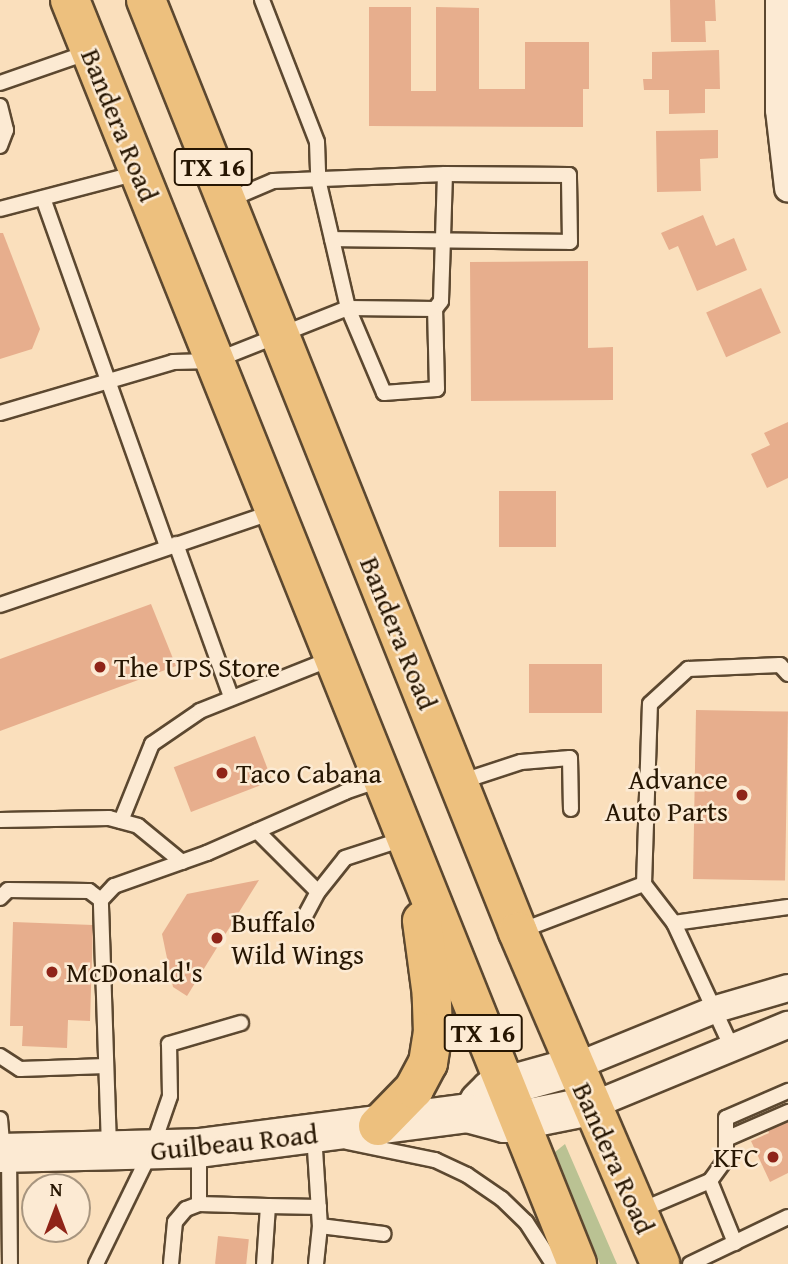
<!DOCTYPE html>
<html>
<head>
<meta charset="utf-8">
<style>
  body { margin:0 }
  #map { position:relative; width:788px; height:1264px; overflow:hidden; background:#fadfbc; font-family:"Gentium Book Plus",serif }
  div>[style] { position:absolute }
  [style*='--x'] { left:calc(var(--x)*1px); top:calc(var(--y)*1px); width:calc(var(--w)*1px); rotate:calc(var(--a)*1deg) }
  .green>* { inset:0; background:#bac293 }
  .building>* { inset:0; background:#e7ae8d; transform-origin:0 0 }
  .roads { filter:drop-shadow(2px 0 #5c4830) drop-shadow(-2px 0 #5c4830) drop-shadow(0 2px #5c4830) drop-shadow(0 -2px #5c4830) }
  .service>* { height:14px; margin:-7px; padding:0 7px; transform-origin:7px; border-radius:7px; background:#fcead3 }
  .minor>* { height:26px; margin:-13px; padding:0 13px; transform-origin:13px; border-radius:13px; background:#fcead3 }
  .secondary>* { height:38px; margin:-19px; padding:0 19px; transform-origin:19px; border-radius:19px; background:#fcead3 }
  .primary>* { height:38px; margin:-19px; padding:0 19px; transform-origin:19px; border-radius:19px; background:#edc07e }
  .dots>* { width:19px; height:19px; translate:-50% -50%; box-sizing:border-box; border:4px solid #fcead3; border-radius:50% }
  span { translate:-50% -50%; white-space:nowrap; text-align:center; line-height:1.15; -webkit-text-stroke:5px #fcead3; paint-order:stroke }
  .shield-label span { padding:2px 5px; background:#fcead3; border:2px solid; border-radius:5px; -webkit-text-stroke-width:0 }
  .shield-label { font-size:26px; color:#271602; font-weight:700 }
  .street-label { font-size:28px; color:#271602 }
  .poi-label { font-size:28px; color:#271602 }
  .left { translate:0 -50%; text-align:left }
  .right { translate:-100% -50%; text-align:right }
  .north { position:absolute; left:21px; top:1173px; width:70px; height:70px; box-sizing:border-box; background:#fcead3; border:2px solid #a7957f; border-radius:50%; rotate:0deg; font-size:19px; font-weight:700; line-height:28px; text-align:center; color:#271602 }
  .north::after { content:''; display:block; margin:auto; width:24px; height:32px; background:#8f2418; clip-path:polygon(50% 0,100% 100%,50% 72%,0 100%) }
</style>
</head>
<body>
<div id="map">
  <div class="green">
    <div style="clip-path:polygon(565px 1144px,581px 1181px,617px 1264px,600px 1264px,555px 1152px)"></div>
  </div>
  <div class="building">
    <div style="clip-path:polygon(670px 0,715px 0,716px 21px,705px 21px,706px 42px,671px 42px)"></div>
    <div style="clip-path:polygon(369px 7px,411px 7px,411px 91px,436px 91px,436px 7px,479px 8px,479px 89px,525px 89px,525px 42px,589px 42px,589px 89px,583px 89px,583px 127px,369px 126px)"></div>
    <div style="clip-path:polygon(719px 50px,720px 89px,705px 89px,705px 113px,669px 114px,669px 90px,644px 90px,643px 79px,652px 79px,652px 52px)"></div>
    <div style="clip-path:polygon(718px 130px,718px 158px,700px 159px,701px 191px,657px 192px,656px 131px)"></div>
    <div style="clip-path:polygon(703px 215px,716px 246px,734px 238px,747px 270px,697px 291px,678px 246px,669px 250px,661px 233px)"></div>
    <div style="clip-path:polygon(0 233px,3px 233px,40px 329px,32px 349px,0 359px)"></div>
    <div style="clip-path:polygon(588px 261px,588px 348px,613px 347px,613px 400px,471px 401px,470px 262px)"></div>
    <div style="left:761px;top:288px;width:49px;height:60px;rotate:66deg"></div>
    <div style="clip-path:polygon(788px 422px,788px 478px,767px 488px,751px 454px,770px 445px,764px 433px)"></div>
    <div style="left:499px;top:491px;width:57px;height:56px"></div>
    <div style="clip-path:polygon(151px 604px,176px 666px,0 731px,0 659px)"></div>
    <div style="left:529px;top:664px;width:73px;height:49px"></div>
    <div style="left:696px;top:710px;width:92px;height:169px;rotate:1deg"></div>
    <div style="left:255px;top:736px;width:48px;height:87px;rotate:69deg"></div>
    <div style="clip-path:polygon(259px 880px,187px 996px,173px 987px,162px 934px,187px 894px)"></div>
    <div style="clip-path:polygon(13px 922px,93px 925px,90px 1021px,68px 1020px,67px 1048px,22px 1046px,23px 1026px,10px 1026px)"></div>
    <div style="clip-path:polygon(788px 1116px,788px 1173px,770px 1182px,751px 1141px,769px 1133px,766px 1126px)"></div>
    <div style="left:218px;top:1236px;width:31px;height:28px;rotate:6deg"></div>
  </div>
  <div class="roads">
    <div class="service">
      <div style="--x:262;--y:0;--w:152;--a:68.8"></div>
      <div style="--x:317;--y:142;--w:37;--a:88"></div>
      <div style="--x:318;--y:179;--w:132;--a:76.9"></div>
      <div style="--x:348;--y:308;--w:92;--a:67"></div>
      <div style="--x:384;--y:393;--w:53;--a:-4.3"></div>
      <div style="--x:437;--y:389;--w:80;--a:-91.4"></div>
      <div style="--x:0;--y:83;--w:94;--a:-19.2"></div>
      <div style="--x:0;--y:106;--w:25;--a:76"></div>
      <div style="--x:6;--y:130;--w:17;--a:111"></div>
      <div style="--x:43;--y:198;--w:370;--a:70.4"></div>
      <div style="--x:0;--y:209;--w:142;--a:-14.7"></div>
      <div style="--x:332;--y:239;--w:238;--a:0.7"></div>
      <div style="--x:570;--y:242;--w:67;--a:-90.9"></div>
      <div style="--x:569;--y:175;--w:124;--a:-179.5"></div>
      <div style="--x:0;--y:413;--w:180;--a:-16.4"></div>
      <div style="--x:173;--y:362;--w:41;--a:-1.4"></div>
      <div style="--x:214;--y:361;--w:144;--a:-21.6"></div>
      <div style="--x:348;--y:308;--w:87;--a:0.7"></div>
      <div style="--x:435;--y:309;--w:10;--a:-53"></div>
      <div style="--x:441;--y:301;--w:127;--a:-88.2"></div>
      <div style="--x:445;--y:174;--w:172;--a:177.7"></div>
      <div style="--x:273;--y:181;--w:51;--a:156.9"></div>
      <div style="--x:176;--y:544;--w:163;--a:70.2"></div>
      <div style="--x:0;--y:605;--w:288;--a:-18.8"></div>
      <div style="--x:460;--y:782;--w:64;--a:-18.2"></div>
      <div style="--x:521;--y:762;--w:49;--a:-4.7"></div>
      <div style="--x:570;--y:758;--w:51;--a:88.9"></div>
      <div style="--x:0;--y:820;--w:109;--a:-1.1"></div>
      <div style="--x:109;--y:818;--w:30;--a:15"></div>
      <div style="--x:138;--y:826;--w:57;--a:39.3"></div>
      <div style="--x:121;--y:821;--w:83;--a:-68.1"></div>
      <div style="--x:152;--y:744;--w:58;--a:-34.5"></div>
      <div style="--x:200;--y:711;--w:143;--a:-21.7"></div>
      <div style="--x:257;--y:831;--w:86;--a:45"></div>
      <div style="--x:318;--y:892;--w:43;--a:-51.5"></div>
      <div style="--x:345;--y:858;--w:61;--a:-18.1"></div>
      <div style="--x:0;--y:898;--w:11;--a:-45"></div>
      <div style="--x:8;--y:890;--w:81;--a:0.7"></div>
      <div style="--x:89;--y:891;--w:15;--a:37"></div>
      <div style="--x:304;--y:918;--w:30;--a:-62"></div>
      <div style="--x:674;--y:923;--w:115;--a:-8"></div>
      <div style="--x:520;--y:931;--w:133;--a:-20.8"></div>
      <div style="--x:732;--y:1048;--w:138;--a:-114.9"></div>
      <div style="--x:674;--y:923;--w:49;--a:-127.6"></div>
      <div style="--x:644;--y:884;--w:180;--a:-88.1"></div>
      <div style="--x:650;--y:704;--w:52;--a:-42.6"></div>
      <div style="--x:688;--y:669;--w:92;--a:-2.5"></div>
      <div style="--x:780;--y:665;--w:12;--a:48"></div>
      <div style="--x:0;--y:1056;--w:24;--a:33"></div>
      <div style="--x:20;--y:1069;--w:86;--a:-2"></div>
      <div style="--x:0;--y:1119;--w:34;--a:85"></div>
      <div style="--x:314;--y:1134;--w:92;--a:86.3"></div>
      <div style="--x:320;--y:1226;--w:64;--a:7.1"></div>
      <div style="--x:726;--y:1139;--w:68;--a:-23.5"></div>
      <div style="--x:347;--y:1142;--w:90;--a:11.6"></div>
      <div style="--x:435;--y:1160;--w:35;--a:25"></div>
      <div style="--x:467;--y:1175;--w:42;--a:34.4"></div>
      <div style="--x:502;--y:1199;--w:33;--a:44"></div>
      <div style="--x:526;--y:1222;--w:50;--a:57.3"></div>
      <div style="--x:109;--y:1147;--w:247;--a:-91.9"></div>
      <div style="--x:101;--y:900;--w:19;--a:-47"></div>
      <div style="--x:114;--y:886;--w:99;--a:-19.5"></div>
      <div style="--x:207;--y:853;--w:151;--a:-23.8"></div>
      <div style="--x:345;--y:792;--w:37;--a:-19"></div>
      <div style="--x:9;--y:1153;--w:111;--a:89.5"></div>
      <div style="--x:710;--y:1181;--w:27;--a:-54"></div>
      <div style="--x:726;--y:1159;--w:41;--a:-90"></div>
      <div style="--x:726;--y:1118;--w:68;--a:-23.5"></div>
      <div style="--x:199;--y:1204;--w:54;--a:-90"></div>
      <div style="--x:268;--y:1206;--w:51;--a:1.1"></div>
      <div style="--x:639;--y:1211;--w:77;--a:-22.9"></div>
      <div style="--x:710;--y:1181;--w:67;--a:68"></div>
      <div style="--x:96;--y:1264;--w:126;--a:-64"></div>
      <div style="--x:151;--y:1151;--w:58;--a:-70.9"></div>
      <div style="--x:170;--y:1096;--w:52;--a:-91.1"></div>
      <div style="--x:169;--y:1044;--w:75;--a:-16.3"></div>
      <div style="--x:171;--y:1264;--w:42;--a:-84.6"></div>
      <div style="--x:175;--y:1222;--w:17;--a:-50"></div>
      <div style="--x:186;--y:1209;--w:14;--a:-21"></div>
      <div style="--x:199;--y:1204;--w:69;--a:1.7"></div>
      <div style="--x:268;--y:1206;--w:58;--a:93.9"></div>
      <div style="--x:316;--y:1264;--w:38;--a:-84"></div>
      <div style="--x:690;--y:1264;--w:109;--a:-25.6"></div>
    </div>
    <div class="minor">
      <div style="--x:779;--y:0;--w:110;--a:90"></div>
      <div style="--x:779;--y:110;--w:79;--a:83.4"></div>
      <div style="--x:574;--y:1067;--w:153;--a:-22.2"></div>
      <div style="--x:716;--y:1009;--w:75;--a:-16.3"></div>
      <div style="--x:591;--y:1106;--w:213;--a:-22.4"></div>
    </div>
    <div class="secondary">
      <div style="--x:479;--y:1102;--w:17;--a:-45"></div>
      <div style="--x:491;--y:1090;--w:86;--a:-15.5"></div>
      <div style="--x:0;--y:1153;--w:199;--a:-1.4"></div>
      <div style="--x:199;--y:1148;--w:270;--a:-7.4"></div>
      <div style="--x:467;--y:1113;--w:39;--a:15"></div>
      <div style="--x:505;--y:1123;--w:88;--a:-11.2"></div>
    </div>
    <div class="primary">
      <div style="--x:70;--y:0;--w:1362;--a:68.14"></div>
      <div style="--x:146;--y:0;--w:1003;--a:68.24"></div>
      <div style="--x:518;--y:932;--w:361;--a:66.8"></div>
      <div style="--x:378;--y:1126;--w:52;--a:-45.8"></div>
      <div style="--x:414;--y:1089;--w:30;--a:-62"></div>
      <div style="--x:428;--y:1063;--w:30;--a:-81"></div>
      <div style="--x:433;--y:1033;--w:37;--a:-92"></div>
      <div style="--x:432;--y:996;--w:76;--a:-97.6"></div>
    </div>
  </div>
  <div class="dots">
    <div style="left:100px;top:667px;background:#8f2418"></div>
    <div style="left:222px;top:773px;background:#8f2418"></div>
    <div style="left:742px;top:795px;background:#8f2418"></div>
    <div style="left:217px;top:938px;background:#8f2418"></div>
    <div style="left:52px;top:972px;background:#8f2418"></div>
    <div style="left:773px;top:1157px;background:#8f2418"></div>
  </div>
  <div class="shield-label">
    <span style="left:213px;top:167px">TX 16</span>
    <span style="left:483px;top:1033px">TX 16</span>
  </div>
  <div class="street-label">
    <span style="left:120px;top:125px;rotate:68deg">Bandera Road</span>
    <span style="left:399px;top:633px;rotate:68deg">Bandera Road</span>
    <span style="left:234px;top:1142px;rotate:-6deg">Guilbeau Road</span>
    <span style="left:614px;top:1158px;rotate:66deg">Bandera Road</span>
  </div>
  <div class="poi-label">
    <span class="left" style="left:114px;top:667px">The UPS Store</span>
    <span class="left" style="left:236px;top:773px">Taco Cabana</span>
    <span class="right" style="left:728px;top:795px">Advance<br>Auto Parts</span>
    <span class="left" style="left:231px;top:938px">Buffalo<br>Wild Wings</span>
    <span class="left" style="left:66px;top:972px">McDonald's</span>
    <span class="right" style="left:759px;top:1157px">KFC</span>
  </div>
  <div class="north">N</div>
</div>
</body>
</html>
